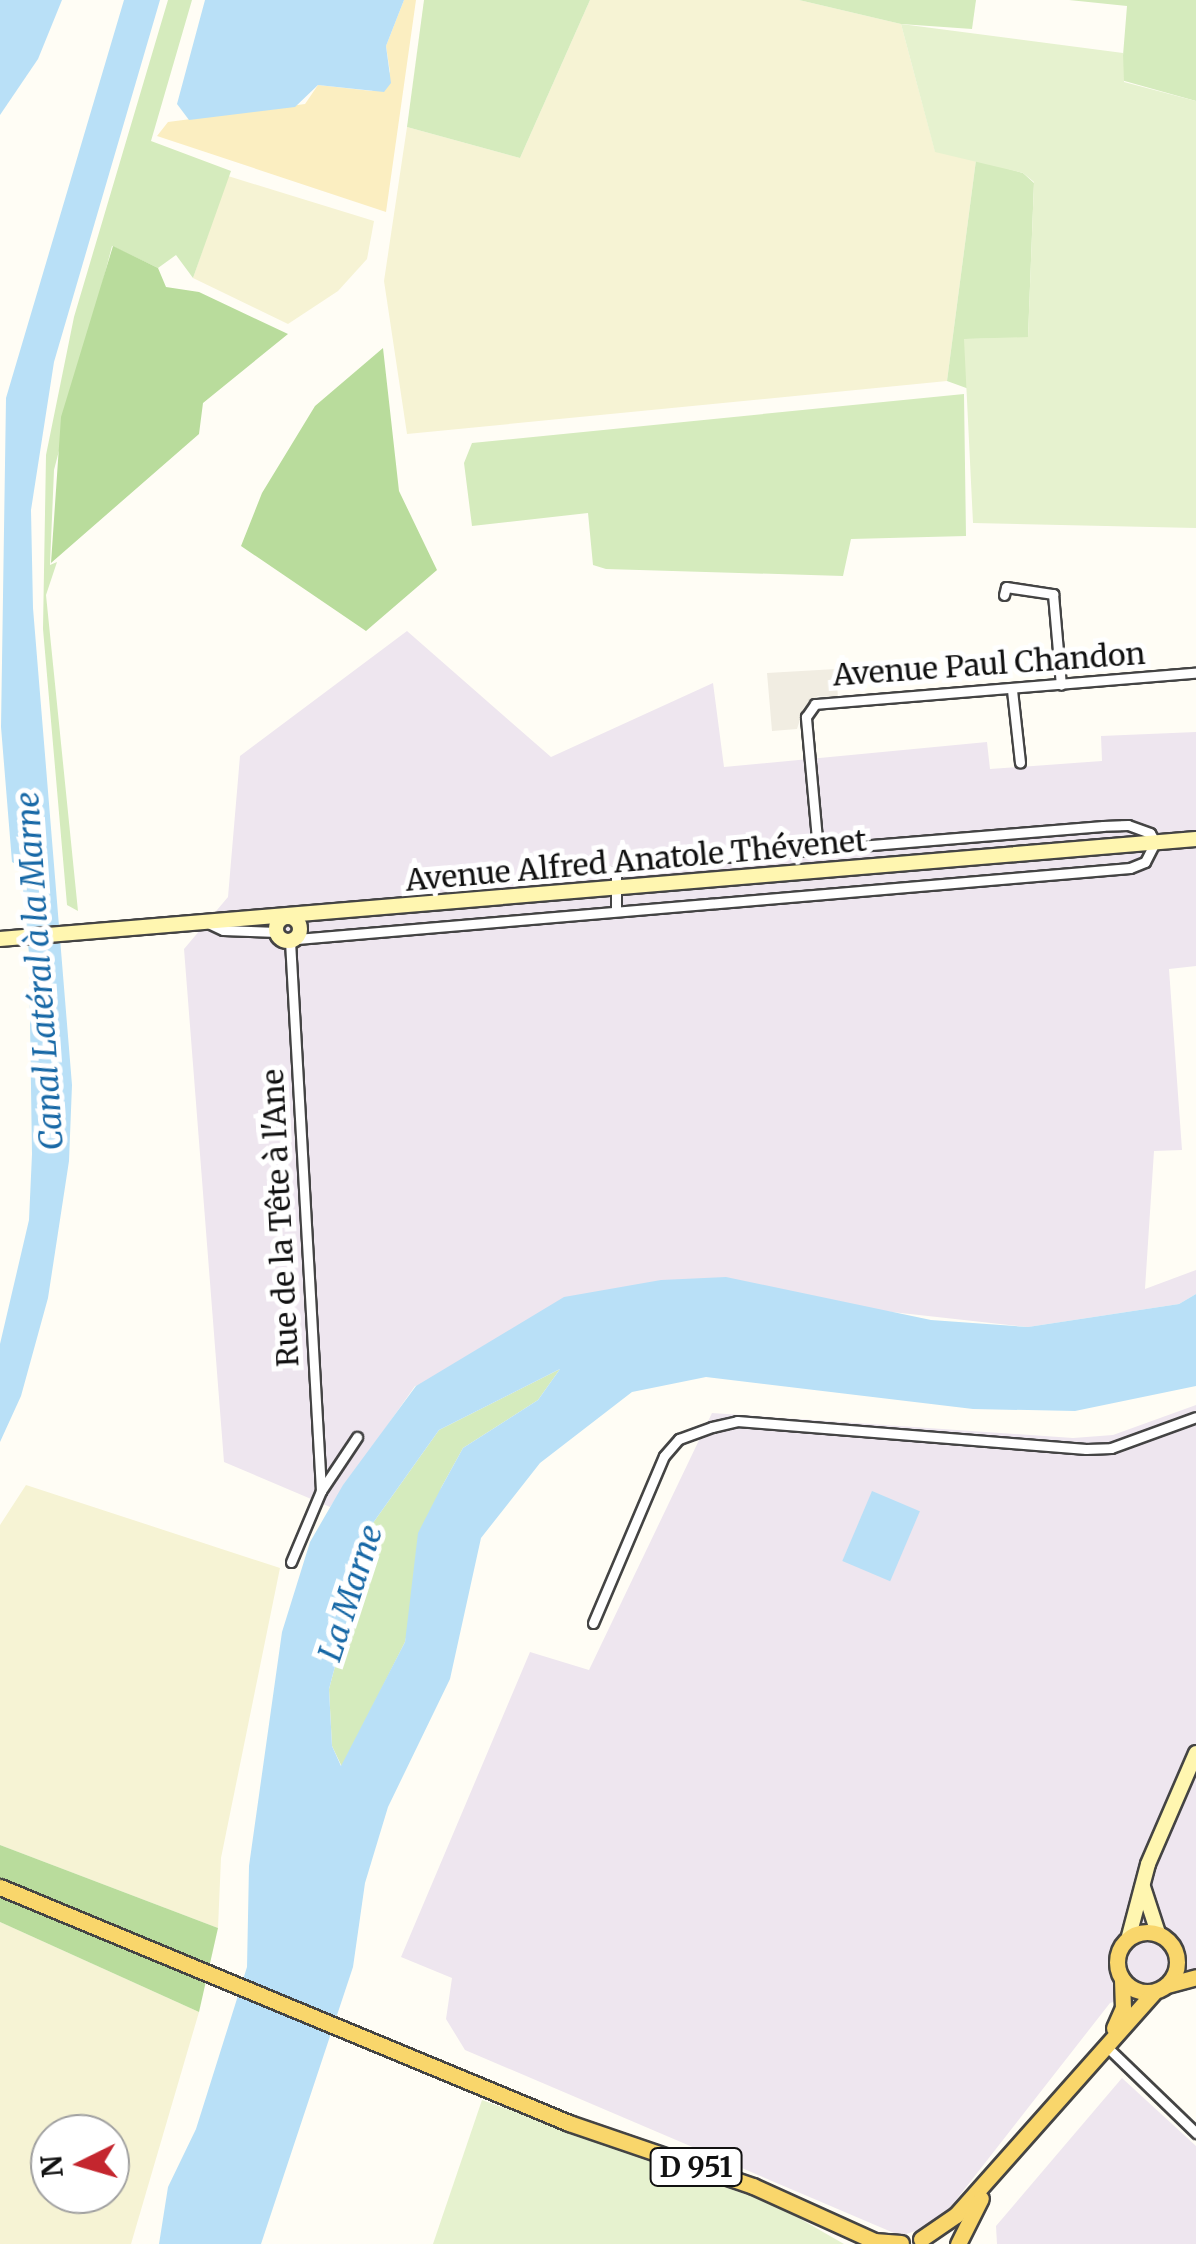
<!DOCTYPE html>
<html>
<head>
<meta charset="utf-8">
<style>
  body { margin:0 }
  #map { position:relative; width:1196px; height:2244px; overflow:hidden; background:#fffdf5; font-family:Merriweather,serif }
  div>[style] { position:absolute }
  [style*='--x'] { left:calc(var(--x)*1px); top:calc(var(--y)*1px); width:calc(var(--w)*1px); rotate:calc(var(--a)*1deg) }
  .industrial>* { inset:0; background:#eee6ef }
  .farmland>* { inset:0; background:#f6f3d4 }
  .green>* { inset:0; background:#d5ebbd }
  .forest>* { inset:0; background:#b9dc9c }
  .sand>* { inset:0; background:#fbeec1 }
  .pitch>* { inset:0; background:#e6f2cf }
  .plaza>* { inset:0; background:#f1ede2 }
  .water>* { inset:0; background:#b9e0f7; transform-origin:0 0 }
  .roads { filter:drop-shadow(2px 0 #444) drop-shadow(-2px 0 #444) drop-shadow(0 2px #444) drop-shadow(0 -2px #444) }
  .street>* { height:9px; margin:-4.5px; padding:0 4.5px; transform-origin:4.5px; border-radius:4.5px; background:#fff }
  .secondary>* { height:14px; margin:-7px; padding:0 7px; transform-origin:7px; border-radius:7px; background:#fff6b0 }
  .secondary>.ring { margin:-7px; padding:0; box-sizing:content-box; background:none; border:14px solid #fff6b0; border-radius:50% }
  .primary>* { height:15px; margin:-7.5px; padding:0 7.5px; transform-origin:7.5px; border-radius:7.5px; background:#f9d66b }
  .primary>.ring { margin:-7.5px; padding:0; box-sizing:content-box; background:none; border:15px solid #f9d66b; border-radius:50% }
  span { translate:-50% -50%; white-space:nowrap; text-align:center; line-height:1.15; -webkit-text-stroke:10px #fff; paint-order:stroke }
  .shield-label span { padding:2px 8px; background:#fff; border:2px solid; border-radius:8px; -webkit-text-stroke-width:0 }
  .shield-label { font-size:28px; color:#111; font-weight:700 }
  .street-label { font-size:30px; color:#111 }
  .water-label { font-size:32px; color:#1768a6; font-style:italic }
  .north { position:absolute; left:30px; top:2114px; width:100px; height:100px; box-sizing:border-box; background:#fff; border:2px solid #a0a0a0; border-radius:50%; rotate:265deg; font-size:28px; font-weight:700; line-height:40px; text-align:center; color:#111 }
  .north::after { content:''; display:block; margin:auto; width:35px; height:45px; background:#c4262e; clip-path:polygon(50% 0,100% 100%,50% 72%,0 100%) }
</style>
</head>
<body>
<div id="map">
  <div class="industrial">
    <div style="clip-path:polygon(407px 631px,551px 757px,713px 683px,724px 767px,987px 742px,990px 769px,1102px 761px,1101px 736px,1196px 732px,1196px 966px,1169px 969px,1182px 1150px,1154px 1151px,1145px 1289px,1196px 1270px,1196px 1294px,1179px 1304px,1028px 1327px,874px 1310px,415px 1386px,330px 1507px,224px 1462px,184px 949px,228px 897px,240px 756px)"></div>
    <div style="clip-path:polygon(1196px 1405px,1196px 1975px,1110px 2003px,938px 2223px,901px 2236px,465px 2050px,446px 2019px,452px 1978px,401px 1957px,530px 1652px,589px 1670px,712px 1413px,1073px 1438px,1113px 1435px)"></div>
    <div style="clip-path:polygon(1122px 2078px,1196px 2146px,1196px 2244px,997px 2244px,996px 2226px)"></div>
  </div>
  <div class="farmland">
    <div style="clip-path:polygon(590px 0,799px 0,901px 24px,935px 151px,976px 160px,947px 381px,407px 434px,384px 281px,407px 127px,520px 158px)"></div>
    <div style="clip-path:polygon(228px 176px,374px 221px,367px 259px,338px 291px,288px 324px,193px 278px)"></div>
    <div style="clip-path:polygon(26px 1485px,280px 1568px,221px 1858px,218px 1928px,0 1845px,0 1525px)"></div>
    <div style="clip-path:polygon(evenodd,0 1922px,199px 2012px,131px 2244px,0 2244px,0 1922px,50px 2134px,110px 2134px,110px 2194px,50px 2194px,50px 2134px)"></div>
  </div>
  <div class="green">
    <div style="clip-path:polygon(168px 0,192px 0,151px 141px,231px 171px,193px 278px,176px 255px,158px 268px,112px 246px,54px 470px,50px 565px,57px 562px,46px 595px,78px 911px,67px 905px,43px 629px,46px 455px,74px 317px)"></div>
    <div style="clip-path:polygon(424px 0,590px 0,520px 158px,407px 127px)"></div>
    <div style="clip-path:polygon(799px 0,976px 0,972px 29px,901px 24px)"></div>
    <div style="clip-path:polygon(1069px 0,1196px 0,1196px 101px,1121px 80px,1127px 6px)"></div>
    <div style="clip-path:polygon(976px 160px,1023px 173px,1034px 183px,1028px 338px,965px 339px,969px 389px,947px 381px)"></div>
    <div style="clip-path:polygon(964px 394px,966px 536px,851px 539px,843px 576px,606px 569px,593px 565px,588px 513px,472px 526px,464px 463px,472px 443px)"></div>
    <div style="clip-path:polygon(560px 1369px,538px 1400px,463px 1448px,441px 1488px,405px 1642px,342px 1767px,332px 1746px,329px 1689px,373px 1523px,439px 1430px)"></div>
  </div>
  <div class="forest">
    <div style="clip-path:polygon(113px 246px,158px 268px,166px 287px,199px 292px,288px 334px,203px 403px,199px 434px,51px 563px,61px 417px)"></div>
    <div style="clip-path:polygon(383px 348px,399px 491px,437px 570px,366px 631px,241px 546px,262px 493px,315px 406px)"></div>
    <div style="clip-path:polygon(0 1845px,218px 1928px,199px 2012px,0 1922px)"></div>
  </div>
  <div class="sand">
    <div style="clip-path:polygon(404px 0,416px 0,386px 212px,157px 136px,168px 122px,305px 104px,318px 85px,372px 91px,390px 72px,386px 46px)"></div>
  </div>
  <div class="pitch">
    <div style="clip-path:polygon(901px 24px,1123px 53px,1124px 82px,1196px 101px,1196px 528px,973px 523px,964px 339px,1028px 337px,1034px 182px,1023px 173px,935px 152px)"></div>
    <div style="clip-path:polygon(482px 2100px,776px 2205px,844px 2244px,433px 2244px)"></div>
  </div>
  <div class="plaza">
    <div style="clip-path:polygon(836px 669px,838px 698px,818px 696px,804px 707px,797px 729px,772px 731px,767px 673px)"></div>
  </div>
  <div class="water">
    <div style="clip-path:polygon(0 0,62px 0,38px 59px,0 115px)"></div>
    <div style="clip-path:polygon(124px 0,160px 0,54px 362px,31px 510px,33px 608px,72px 1085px,69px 1161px,48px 1298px,21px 1396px,0 1442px,0 1344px,29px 1220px,32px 1154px,29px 954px,21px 867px,12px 862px,1px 727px,6px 398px)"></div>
    <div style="clip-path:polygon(205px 0,404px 0,386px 46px,391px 83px,384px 92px,318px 85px,295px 107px,189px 120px,177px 104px)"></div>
    <div style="clip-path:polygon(evenodd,726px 1277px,931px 1320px,1028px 1327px,1179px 1304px,1196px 1294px,1196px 1386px,1075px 1411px,973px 1409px,706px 1377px,632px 1392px,540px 1463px,481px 1538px,450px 1679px,388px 1807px,365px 1883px,353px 1967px,261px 2244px,159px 2244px,168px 2187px,196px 2129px,247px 1967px,249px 1866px,282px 1632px,310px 1542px,343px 1485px,416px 1386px,564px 1297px,661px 1280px,726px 1277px,560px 1369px,538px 1400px,463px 1448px,441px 1488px,418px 1533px,405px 1642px,341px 1766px,332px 1746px,329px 1689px,373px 1523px,439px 1430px,560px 1369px)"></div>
    <div style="left:872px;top:1491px;width:52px;height:76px;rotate:23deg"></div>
  </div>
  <div class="roads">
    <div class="street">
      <div style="--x:1004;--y:595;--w:8;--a:-76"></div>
      <div style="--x:1006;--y:587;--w:48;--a:8.5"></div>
      <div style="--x:1053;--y:594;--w:91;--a:85"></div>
      <div style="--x:1012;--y:690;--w:73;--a:83.7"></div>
      <div style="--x:818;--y:850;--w:134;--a:-95.2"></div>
      <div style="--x:806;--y:717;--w:16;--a:-55"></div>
      <div style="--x:815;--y:704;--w:382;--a:-4.7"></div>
      <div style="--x:210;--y:924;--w:14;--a:25"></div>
      <div style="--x:223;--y:930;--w:54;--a:2.1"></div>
      <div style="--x:297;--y:939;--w:836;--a:-4.87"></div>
      <div style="--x:1130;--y:868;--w:16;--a:-22"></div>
      <div style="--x:1145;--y:862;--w:22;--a:-63"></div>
      <div style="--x:1155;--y:842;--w:10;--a:-119"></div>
      <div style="--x:1150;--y:833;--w:23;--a:-160"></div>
      <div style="--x:1128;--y:825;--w:25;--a:178"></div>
      <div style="--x:1103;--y:826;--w:474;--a:175.3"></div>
      <div style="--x:631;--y:865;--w:17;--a:155"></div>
      <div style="--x:616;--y:872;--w:38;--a:90"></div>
      <div style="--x:290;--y:941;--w:551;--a:86.77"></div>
      <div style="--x:291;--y:1562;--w:77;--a:-67.1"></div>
      <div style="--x:321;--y:1491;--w:65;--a:-56.3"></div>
      <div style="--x:593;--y:1623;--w:181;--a:-67"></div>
      <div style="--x:664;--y:1456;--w:23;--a:-49"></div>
      <div style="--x:679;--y:1439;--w:35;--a:-20"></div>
      <div style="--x:712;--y:1427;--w:26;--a:-13"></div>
      <div style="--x:737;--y:1421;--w:350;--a:4.6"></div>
      <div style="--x:1086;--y:1449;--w:25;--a:-2"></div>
      <div style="--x:1111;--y:1448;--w:90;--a:-20"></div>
      <div style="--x:1105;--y:2045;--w:127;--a:44"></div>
    </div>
    <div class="secondary">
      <div class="ring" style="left:276px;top:917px;width:10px;height:10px"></div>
      <div style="--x:0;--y:939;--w:1200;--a:-4.78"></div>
      <div style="--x:1143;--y:1887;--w:48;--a:71.9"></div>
      <div style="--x:1129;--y:1936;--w:74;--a:-75.2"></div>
      <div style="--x:1148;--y:1864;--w:121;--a:-66.6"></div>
    </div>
    <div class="primary">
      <div style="--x:0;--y:1887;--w:616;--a:22.53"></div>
      <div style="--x:569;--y:2123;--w:194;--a:18.9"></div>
      <div style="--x:753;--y:2186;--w:133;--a:24.4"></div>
      <div style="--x:874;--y:2241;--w:27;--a:4"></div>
      <div class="ring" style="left:1117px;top:1932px;width:45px;height:45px"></div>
      <div style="--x:1167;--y:1985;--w:30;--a:-15"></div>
      <div style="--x:1114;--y:2028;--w:22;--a:-66"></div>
      <div style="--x:1123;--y:2008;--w:29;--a:-92"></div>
      <div style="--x:921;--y:2239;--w:42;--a:-34.4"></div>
      <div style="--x:956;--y:2215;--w:298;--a:-48.4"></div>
      <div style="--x:958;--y:2244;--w:51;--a:-63.4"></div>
    </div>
  </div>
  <div class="shield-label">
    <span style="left:696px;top:2167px">D 951</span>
  </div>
  <div class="street-label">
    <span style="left:989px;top:664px;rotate:-4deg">Avenue Paul Chandon</span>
    <span style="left:636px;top:860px;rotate:-5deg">Avenue Alfred Anatole Thévenet</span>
    <span style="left:280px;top:1218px;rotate:-93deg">Rue de la Tête à l'Ane</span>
  </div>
  <div class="water-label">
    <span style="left:40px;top:971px;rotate:-94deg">Canal Latéral à la Marne</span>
    <span style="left:351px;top:1593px;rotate:-72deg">La Marne</span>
  </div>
  <div class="north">N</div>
</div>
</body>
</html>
